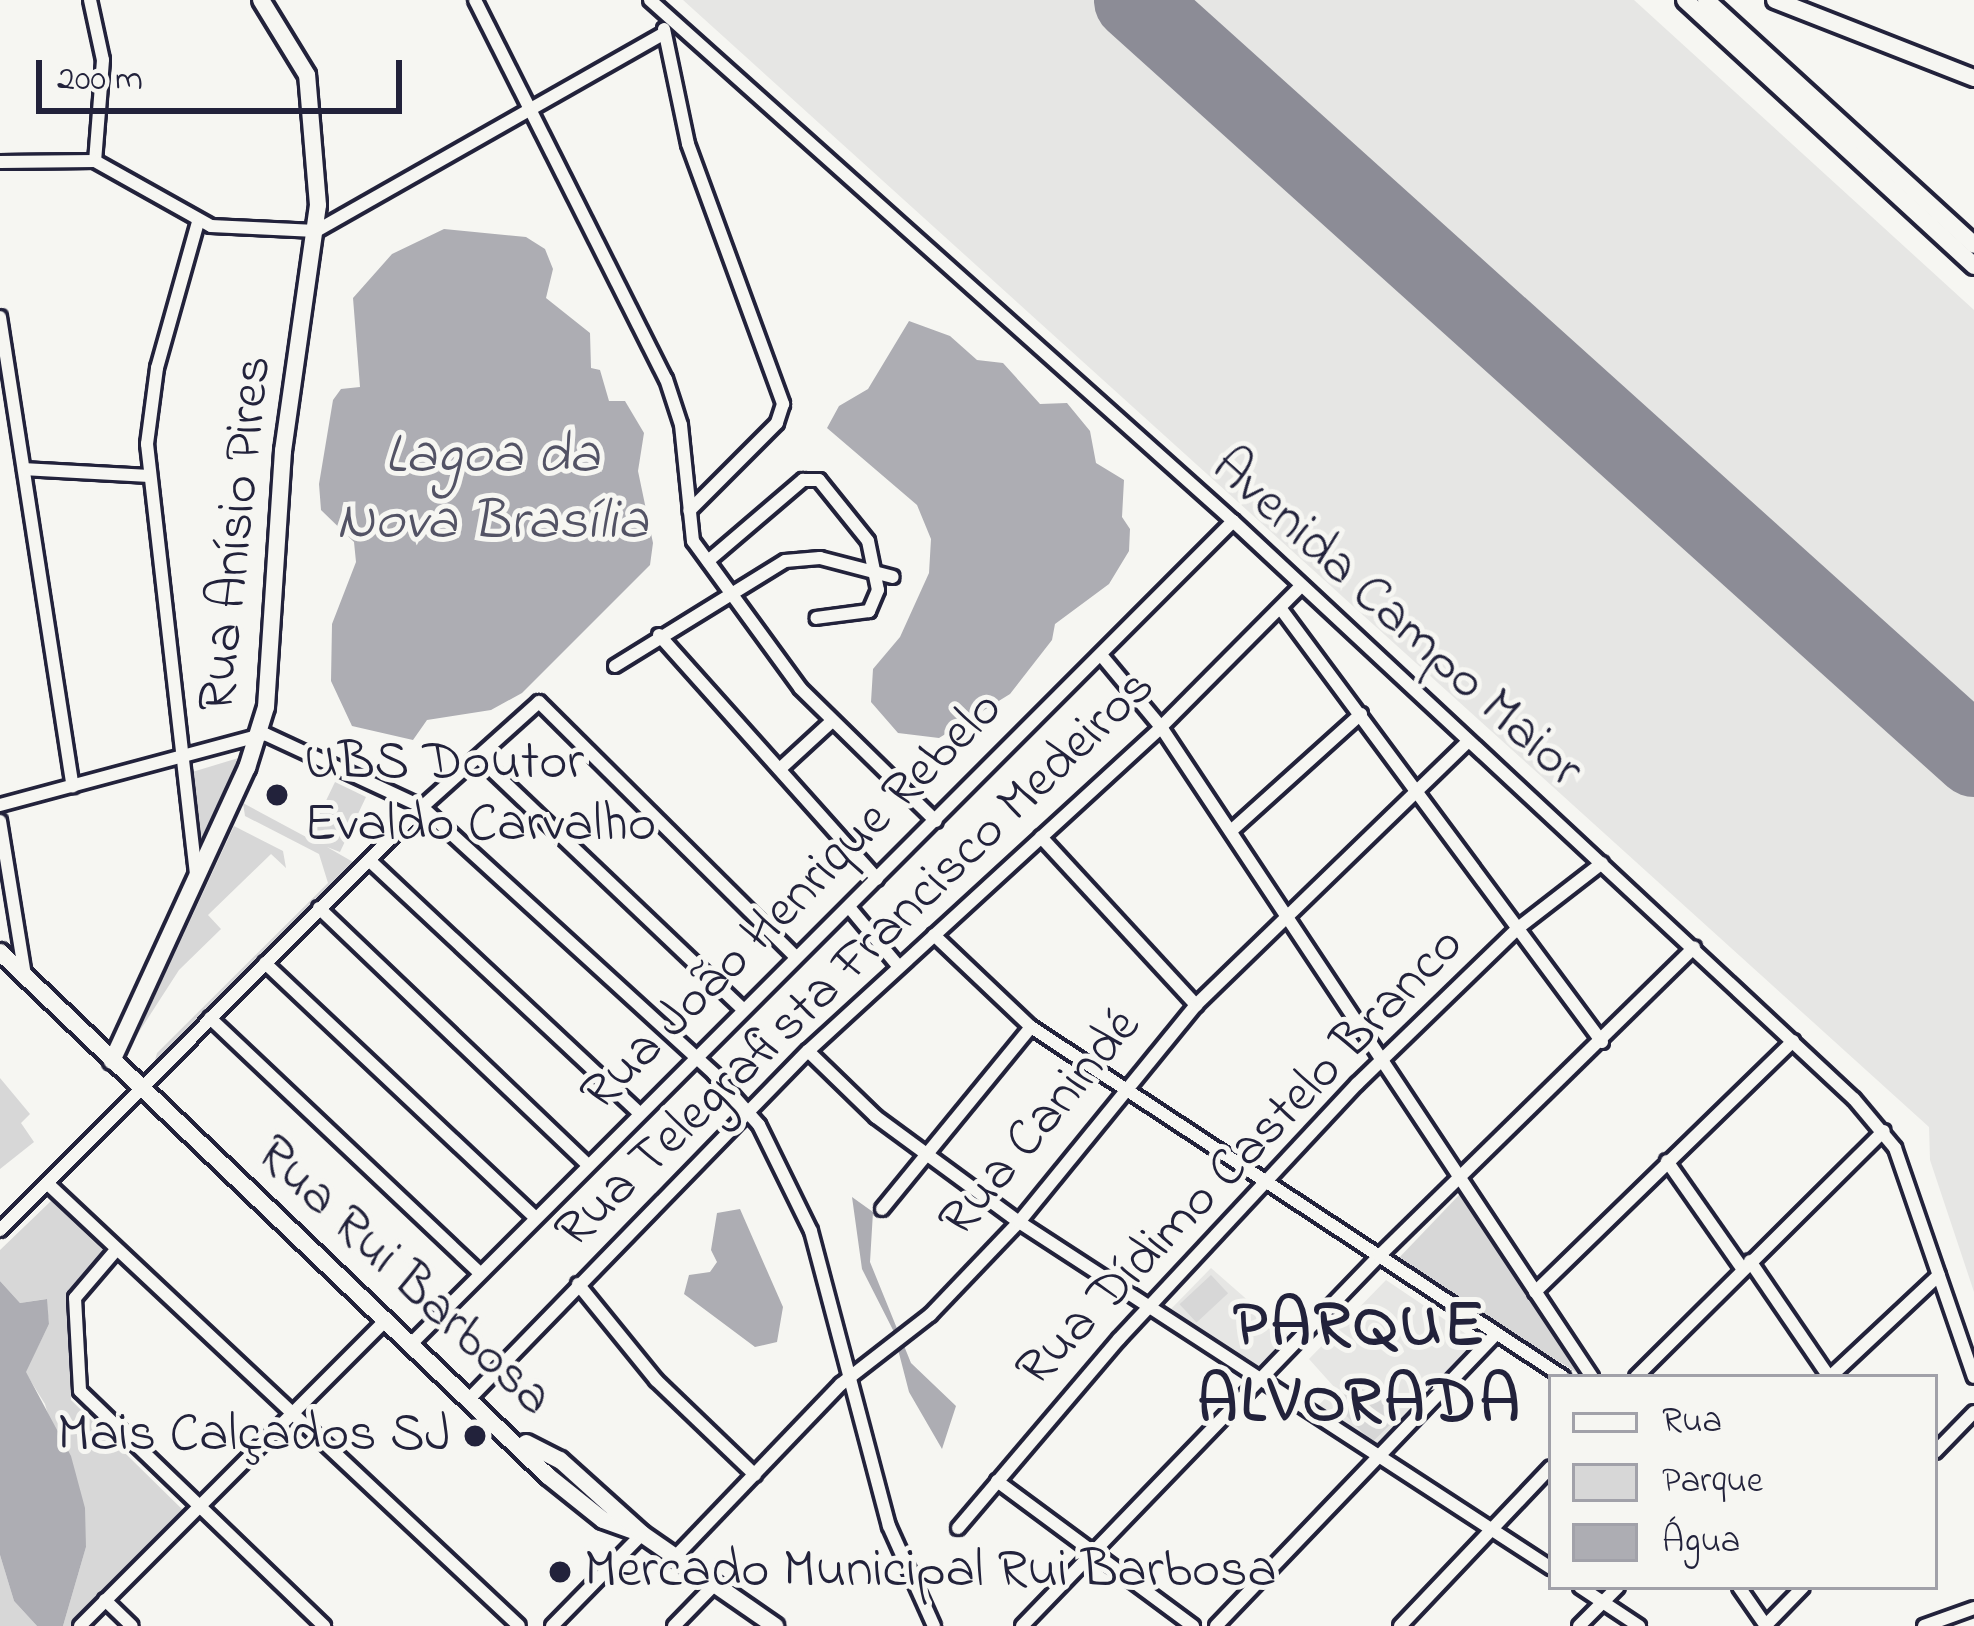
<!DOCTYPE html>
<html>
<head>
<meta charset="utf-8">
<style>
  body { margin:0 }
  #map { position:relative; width:1974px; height:1626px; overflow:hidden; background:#f6f6f2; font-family:"Indie Flower",sans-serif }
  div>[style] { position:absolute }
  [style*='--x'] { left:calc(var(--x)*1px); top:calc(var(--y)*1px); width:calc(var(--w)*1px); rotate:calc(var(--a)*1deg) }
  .built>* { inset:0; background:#e6e6e4 }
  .green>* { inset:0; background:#d7d7d7; transform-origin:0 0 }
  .water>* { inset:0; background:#adadb3 }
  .runway>* { height:81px; margin:-40.5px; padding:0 40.5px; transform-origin:40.5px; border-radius:40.5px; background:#8c8c96 }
  .roads { filter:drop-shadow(3px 0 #22223b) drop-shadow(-3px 0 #22223b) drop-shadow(0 3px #22223b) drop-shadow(0 -3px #22223b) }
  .street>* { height:12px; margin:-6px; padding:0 6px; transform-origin:6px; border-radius:6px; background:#f6f6f2 }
  .secondary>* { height:16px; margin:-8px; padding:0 8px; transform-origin:8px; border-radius:8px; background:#f6f6f2 }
  .dots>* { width:33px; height:33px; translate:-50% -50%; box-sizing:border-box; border:6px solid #f6f6f2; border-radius:50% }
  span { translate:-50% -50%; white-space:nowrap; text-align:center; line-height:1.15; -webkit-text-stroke:10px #f6f6f2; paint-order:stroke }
  .street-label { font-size:54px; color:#22223b }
  .poi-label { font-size:54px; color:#22223b }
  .left { translate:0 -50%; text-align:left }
  .right { translate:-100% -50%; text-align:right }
  .water-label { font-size:57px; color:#535365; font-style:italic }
  .district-label { font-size:66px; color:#22223b; font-weight:700; letter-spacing:3px }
  .legend { position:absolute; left:1548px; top:1374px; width:390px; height:216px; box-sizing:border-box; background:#f6f6f2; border:3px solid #a1a1a9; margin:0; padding:15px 21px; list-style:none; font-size:36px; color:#22223b }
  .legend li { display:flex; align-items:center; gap:24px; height:60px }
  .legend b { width:60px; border:3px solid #a1a1a9 }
  .scale { position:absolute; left:36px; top:60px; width:366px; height:54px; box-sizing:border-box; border:6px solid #22223b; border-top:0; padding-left:15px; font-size:36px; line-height:42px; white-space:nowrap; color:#22223b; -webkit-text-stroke:9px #f6f6f2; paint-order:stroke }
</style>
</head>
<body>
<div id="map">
  <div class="built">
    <div style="clip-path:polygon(683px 0,1634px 0,1974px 310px,1974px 1292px,1930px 1160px,1929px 1127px)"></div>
    <div style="clip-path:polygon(1211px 1268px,1292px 1339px,1262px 1371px,1169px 1311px)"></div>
    <div style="clip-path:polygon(1386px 1280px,1478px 1342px,1374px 1448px,1318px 1406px,1335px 1388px,1309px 1359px)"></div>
  </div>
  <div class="green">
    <div style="clip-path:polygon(245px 756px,203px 849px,200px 850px,189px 773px)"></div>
    <div style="clip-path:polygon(335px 782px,366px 797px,340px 852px,327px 847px,360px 866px,152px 1071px,157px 1053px,328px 883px,319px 854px,245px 816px,243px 803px,308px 838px)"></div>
    <div style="clip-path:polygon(234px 826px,283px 851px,286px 868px,271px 854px,208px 915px,221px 929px,179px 970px,137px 1035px)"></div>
    <div style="clip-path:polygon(0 1078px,30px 1114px,21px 1123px,34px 1142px,0 1169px)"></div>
    <div style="clip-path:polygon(1460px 1194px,1584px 1377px,1395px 1262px)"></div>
    <div style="clip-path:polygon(51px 1201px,106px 1253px,70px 1289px,71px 1400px,187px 1514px,76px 1626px,63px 1626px,86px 1547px,45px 1404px,25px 1372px,49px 1324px,46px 1299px,20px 1303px,0 1281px,0 1250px)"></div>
    <div style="left:1211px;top:1275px;width:25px;height:43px;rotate:47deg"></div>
    <div style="left:1359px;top:1377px;width:56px;height:36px;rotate:46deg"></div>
    <div style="clip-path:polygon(0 1555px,14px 1601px,37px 1626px,0 1626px)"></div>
  </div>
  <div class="water">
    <div style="clip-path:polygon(444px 229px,526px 237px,545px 249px,553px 269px,546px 298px,590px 333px,591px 368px,600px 370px,609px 401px,625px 401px,644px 433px,638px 471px,653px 543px,650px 565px,522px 693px,491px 710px,427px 720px,413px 740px,352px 726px,331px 681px,332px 624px,356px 562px,354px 542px,321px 510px,319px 484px,333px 400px,341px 389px,360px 387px,353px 298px,392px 254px)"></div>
    <div style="clip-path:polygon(909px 321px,950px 336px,977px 360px,1003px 363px,1040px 404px,1067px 403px,1090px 431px,1096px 463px,1124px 480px,1122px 517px,1130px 529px,1129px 551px,1109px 584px,1055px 624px,1052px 640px,1010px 694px,939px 738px,898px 733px,871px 702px,873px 669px,900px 637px,929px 573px,931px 539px,917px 505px,827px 428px,839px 406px,868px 389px)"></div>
    <div style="clip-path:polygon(852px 1197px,873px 1212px,870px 1262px,911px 1363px,956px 1406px,942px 1449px,909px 1392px,893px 1330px,862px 1269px)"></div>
    <div style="clip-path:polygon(740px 1209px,783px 1307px,777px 1342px,755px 1347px,684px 1294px,689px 1275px,710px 1272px,717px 1262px,711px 1250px,717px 1213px)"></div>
    <div style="clip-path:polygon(0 1281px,20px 1303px,47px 1299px,49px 1324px,26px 1372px,71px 1456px,85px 1508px,86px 1547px,63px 1626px,37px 1626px,14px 1601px,0 1555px)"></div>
  </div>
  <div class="runway">
    <div style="--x:1134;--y:0;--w:1130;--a:41.99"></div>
  </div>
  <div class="roads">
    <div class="street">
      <div style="--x:90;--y:0;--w:61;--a:77.8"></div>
      <div style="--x:103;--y:60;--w:101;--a:94.5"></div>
      <div style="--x:475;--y:0;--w:424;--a:63.3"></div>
      <div style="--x:666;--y:379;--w:48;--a:71.9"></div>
      <div style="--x:681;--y:425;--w:117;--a:84.1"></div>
      <div style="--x:693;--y:541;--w:182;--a:53.9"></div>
      <div style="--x:800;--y:688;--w:190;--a:44.4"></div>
      <div style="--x:650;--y:0;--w:782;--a:41.79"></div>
      <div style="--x:1233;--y:521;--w:848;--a:42.95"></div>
      <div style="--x:1854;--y:1099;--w:64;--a:50.1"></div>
      <div style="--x:1895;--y:1148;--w:242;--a:71"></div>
      <div style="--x:664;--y:29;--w:117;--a:78.2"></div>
      <div style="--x:688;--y:144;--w:277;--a:69.9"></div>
      <div style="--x:783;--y:404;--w:20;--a:108"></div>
      <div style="--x:777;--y:423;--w:124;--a:135"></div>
      <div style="--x:0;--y:162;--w:95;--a:-0.6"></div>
      <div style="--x:95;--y:161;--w:133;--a:29.3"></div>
      <div style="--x:211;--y:226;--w:105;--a:2.7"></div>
      <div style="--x:316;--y:231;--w:400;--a:-29.6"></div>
      <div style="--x:0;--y:317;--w:475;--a:81.2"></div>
      <div style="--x:24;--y:469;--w:124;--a:3.2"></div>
      <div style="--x:708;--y:561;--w:125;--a:-40.5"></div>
      <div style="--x:803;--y:480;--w:16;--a:0"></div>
      <div style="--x:819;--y:480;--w:78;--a:51.2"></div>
      <div style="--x:868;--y:541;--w:50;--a:78.5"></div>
      <div style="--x:878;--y:590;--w:23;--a:113"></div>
      <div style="--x:869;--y:611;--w:53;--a:172.5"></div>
      <div style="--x:1281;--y:609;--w:539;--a:53.45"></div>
      <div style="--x:659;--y:635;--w:327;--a:48.2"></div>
      <div style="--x:1101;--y:655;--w:94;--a:50.2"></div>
      <div style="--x:1161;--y:727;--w:780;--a:56.45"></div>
      <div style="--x:615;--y:666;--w:200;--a:-31.7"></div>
      <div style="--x:785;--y:561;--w:35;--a:-5"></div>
      <div style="--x:820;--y:558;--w:75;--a:14.6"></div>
      <div style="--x:479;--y:758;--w:364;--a:43.6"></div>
      <div style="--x:782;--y:767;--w:68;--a:-42.6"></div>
      <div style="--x:0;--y:805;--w:274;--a:-15"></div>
      <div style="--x:265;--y:734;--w:173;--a:24.9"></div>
      <div style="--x:422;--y:807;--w:396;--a:42.4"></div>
      <div style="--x:714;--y:1074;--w:68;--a:48.6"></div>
      <div style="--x:759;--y:1125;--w:118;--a:63.9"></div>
      <div style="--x:811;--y:1231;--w:305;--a:75.2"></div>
      <div style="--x:889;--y:1526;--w:110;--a:65.8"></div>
      <div style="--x:0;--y:821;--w:156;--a:80.8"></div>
      <div style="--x:1231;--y:831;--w:175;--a:-42"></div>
      <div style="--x:1041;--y:837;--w:229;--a:47.3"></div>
      <div style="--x:369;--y:860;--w:370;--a:43.1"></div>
      <div style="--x:196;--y:874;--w:433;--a:-96.5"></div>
      <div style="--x:147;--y:444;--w:77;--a:-82.5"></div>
      <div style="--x:157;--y:368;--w:152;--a:-74.3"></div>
      <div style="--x:849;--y:907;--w:78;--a:50.2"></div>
      <div style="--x:319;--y:908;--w:372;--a:43.7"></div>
      <div style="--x:934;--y:935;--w:134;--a:43.5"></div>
      <div style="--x:1031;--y:1027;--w:637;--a:33.34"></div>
      <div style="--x:265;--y:963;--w:371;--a:43.3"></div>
      <div style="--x:210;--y:1018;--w:370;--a:43.4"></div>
      <div style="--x:808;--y:1051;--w:95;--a:44.1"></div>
      <div style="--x:876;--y:1117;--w:177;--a:36.3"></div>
      <div style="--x:1019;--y:1222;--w:635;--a:33.04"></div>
      <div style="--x:1667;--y:1161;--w:131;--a:55"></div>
      <div style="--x:47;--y:1183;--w:647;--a:43.18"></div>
      <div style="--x:882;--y:1209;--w:235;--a:-50.7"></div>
      <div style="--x:0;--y:1230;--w:598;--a:-45.07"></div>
      <div style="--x:422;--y:807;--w:157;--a:-41.9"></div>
      <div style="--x:539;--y:702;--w:362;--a:44.8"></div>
      <div style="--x:116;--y:1250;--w:63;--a:130.5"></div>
      <div style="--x:75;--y:1298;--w:93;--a:86.9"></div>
      <div style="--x:80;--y:1391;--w:339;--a:43.9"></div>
      <div style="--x:1750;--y:1261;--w:140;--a:55.7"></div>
      <div style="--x:578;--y:1284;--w:124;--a:50.9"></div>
      <div style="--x:656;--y:1380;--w:137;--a:43.8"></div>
      <div style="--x:1535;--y:1292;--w:360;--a:-44.2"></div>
      <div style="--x:412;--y:1343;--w:1162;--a:-45.03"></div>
      <div style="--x:1636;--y:1377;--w:349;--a:-44.8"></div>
      <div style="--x:1830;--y:1377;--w:149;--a:-43.1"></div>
      <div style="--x:472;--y:1396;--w:482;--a:-45.8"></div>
      <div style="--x:808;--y:1051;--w:479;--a:-42.5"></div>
      <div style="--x:1161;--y:727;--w:197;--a:-45.2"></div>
      <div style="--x:1935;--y:1452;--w:56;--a:-45.7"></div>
      <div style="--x:997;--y:1481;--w:244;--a:36.5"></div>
      <div style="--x:958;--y:1528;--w:248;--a:-49.6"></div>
      <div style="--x:1119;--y:1339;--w:349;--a:-47"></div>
      <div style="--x:1357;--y:1084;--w:224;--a:-44.1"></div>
      <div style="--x:1518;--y:928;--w:106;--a:-37.7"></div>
      <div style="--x:676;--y:1556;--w:238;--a:-46.2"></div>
      <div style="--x:841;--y:1384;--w:113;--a:-37.8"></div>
      <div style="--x:930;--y:1315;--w:129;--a:-46.3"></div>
      <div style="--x:1019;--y:1222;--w:280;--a:-50.8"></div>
      <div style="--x:1196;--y:1005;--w:378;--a:-44.1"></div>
      <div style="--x:1580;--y:1587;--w:71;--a:33.5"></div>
      <div style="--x:1739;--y:1587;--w:47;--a:55.3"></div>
      <div style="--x:105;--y:1600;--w:37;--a:44"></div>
      <div style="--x:80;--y:1626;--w:433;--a:-45"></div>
      <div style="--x:552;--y:1626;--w:129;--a:-45.6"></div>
      <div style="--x:674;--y:1626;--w:60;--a:-45.7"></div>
      <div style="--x:1022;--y:1626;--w:514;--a:-46.02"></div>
      <div style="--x:1379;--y:1256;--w:441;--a:-44.4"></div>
      <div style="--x:1216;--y:1626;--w:405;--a:-46.2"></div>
      <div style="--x:1400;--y:1626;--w:219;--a:-46.5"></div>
      <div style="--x:1579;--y:1626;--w:55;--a:-45"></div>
      <div style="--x:1765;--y:1626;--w:54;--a:-45.7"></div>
      <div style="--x:1924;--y:1626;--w:53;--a:-19.8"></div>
    </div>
    <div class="secondary">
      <div style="--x:1685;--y:0;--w:393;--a:42.6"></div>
      <div style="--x:1706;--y:0;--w:363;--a:42.4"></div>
      <div style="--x:1775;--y:0;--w:214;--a:21.4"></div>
      <div style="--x:0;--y:952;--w:758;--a:43.72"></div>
      <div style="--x:548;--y:1476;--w:70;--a:38.7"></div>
      <div style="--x:603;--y:1520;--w:41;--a:19.7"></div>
      <div style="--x:642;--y:1534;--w:162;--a:34.7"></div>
      <div style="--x:112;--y:1061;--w:323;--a:-65.3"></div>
      <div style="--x:247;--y:768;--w:64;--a:-72.7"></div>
      <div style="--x:266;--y:707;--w:257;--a:-86.2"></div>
      <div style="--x:283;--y:451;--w:248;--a:-81.9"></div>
      <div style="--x:318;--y:205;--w:130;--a:-94.8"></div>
      <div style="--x:307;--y:75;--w:88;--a:-121.5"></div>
      <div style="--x:526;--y:1443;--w:38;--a:27"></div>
      <div style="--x:560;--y:1460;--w:109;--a:42"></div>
    </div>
  </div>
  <div class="dots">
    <div style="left:277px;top:795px;background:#22223b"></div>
    <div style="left:475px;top:1436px;background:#22223b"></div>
    <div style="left:560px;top:1572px;background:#22223b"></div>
  </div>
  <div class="street-label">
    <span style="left:237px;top:534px;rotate:-84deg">Rua Anísio Pires</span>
    <span style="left:1396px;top:619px;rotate:42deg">Avenida Campo Maior</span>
    <span style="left:793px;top:902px;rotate:-45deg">Rua João Henrique Rebelo</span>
    <span style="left:856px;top:960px;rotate:-44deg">Rua Telegrafista Francisco Medeiros</span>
    <span style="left:1041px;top:1124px;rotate:-50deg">Rua Canindé</span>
    <span style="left:1241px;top:1158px;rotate:-46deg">Rua Dídimo Castelo Branco</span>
    <span style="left:403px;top:1277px;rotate:43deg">Rua Rui Barbosa</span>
  </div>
  <div class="poi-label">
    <span class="left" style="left:304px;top:795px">UBS Doutor<br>Evaldo Carvalho</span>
    <span class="right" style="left:451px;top:1436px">Mais Calçados SJ</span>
    <span class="left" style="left:584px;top:1572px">Mercado Municipal Rui Barbosa</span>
  </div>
  <div class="water-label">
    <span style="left:492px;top:491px">Lagoa da<br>Nova Brasília</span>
  </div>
  <div class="district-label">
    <span style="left:1360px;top:1367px">PARQUE<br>ALVORADA</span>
  </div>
  <ul class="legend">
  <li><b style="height:15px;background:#f6f6f2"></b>Rua</li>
  <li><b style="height:33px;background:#d7d7d7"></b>Parque</li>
  <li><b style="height:33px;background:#adadb3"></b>Água</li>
  </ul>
  <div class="scale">200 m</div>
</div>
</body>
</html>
